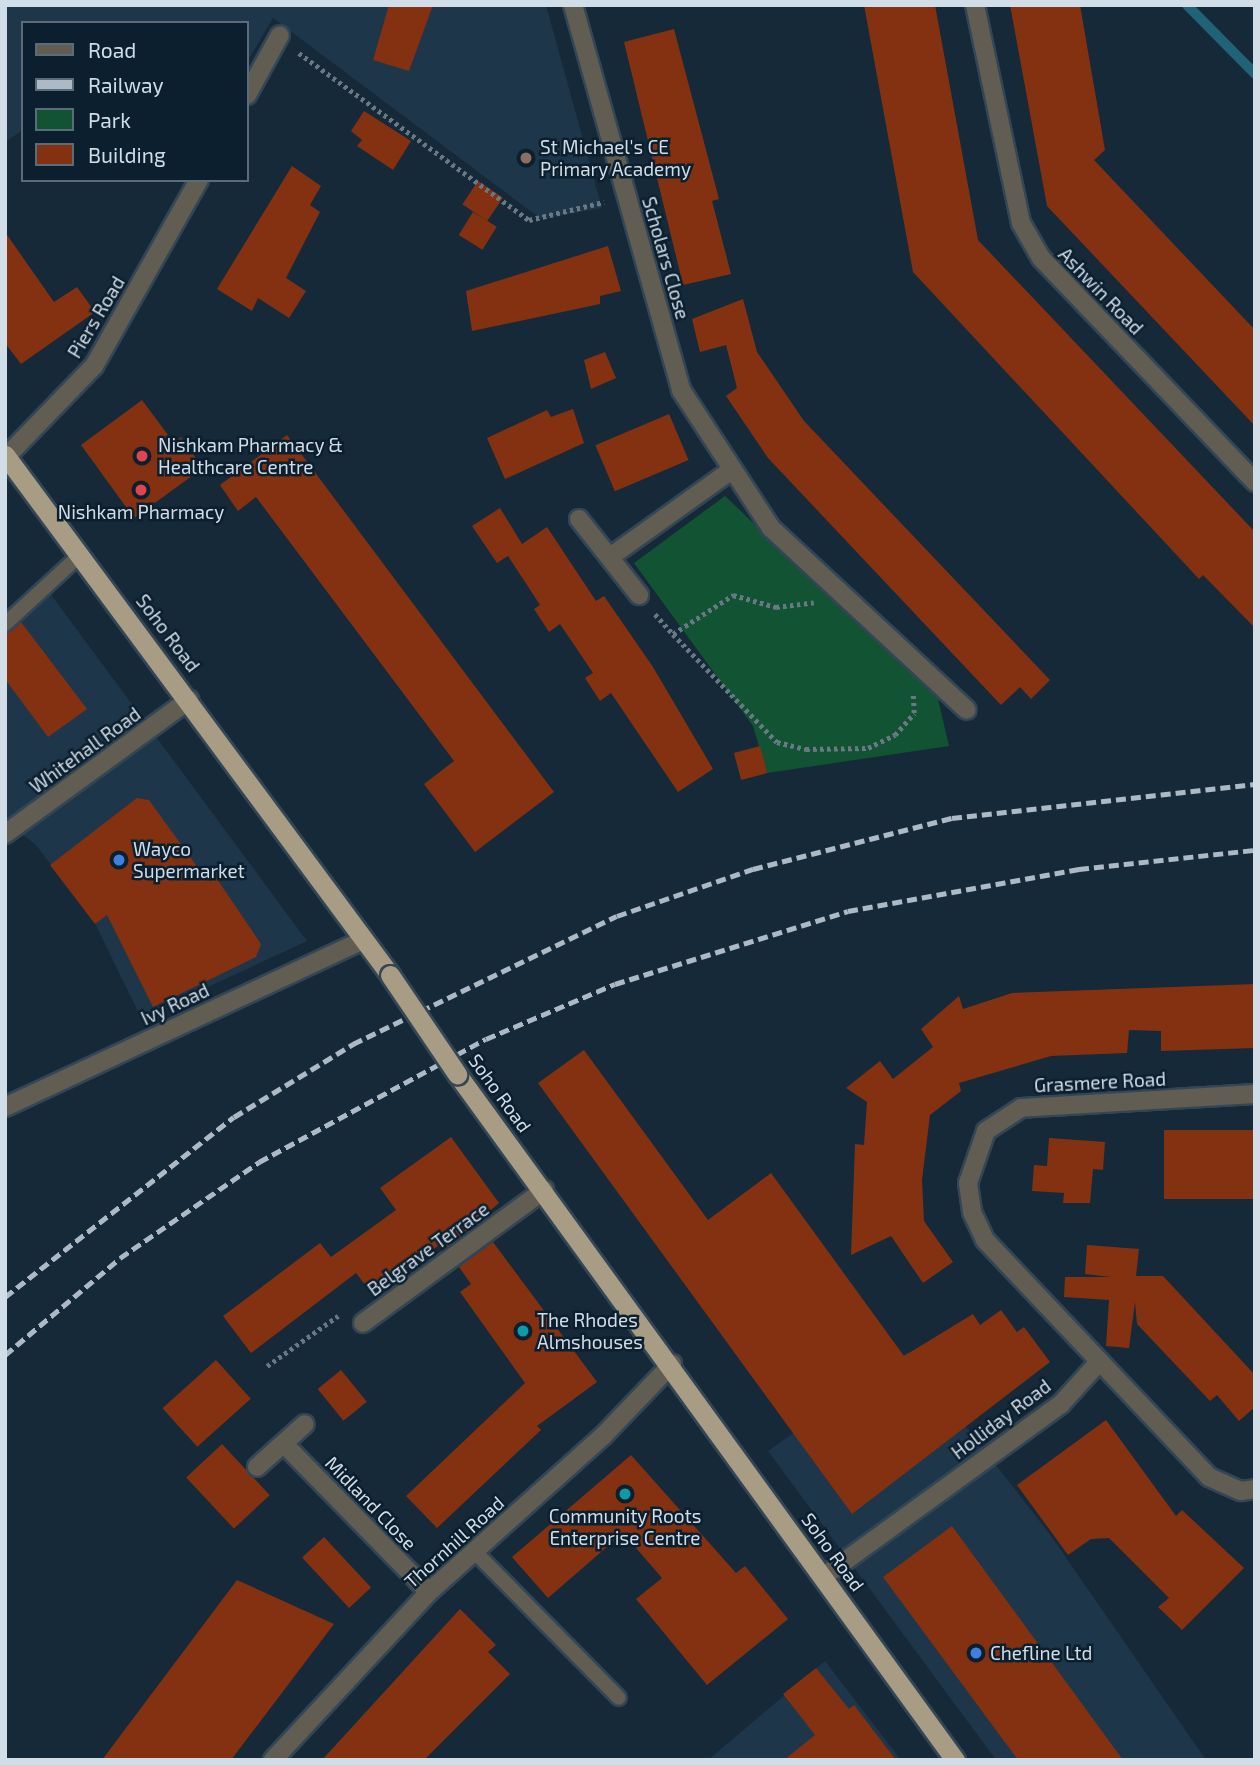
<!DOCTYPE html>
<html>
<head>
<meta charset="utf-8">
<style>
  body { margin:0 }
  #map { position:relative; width:1260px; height:1765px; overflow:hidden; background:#162939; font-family:"Exo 2",sans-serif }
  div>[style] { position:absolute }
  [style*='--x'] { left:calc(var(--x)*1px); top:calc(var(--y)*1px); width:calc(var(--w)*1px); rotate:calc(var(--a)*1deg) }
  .built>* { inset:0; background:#1d364a }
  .green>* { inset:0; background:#125334 }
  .stream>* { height:10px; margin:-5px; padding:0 5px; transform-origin:5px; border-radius:5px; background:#206377 }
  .building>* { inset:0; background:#833111; transform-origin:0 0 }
  .path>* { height:4.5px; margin-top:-2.25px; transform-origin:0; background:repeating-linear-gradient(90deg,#687885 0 3.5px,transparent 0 7px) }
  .roads { filter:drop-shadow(2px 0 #344655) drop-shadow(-2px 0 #344655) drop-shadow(0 2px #344655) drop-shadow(0 -2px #344655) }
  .service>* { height:14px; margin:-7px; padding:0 7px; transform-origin:7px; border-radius:7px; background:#625d52 }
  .minor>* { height:18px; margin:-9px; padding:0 9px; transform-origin:9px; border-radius:9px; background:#625d52 }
  .trunk>* { height:19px; margin:-9.5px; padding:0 9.5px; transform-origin:9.5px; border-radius:9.5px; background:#a89c84 }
  .rail>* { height:5px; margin-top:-2.5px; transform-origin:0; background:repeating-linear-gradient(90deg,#adbac6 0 10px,transparent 0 15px) }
  .bridges { filter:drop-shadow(2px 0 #344655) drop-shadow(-2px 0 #344655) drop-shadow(0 2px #344655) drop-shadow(0 -2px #344655) }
  .trunk-bridge>* { height:19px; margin:-9.5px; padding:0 9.5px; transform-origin:9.5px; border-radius:9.5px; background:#a89c84 }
  .dots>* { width:19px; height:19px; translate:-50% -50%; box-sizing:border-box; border:4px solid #0c1f2f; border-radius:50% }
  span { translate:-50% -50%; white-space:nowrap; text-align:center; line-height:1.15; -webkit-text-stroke:5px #0c1f2f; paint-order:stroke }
  .poi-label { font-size:19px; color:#d1dde7 }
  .left { translate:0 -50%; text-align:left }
  .street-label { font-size:19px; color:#d1dde7 }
  .frame { position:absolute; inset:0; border:7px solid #d1dde7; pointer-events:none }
  .legend { position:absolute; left:21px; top:21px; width:228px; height:161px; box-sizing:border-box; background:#0c1f2f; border:2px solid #5b6b79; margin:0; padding:9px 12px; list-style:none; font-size:21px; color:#d1dde7 }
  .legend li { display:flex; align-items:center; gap:14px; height:35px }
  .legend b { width:35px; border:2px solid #5b6b79 }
</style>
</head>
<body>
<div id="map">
  <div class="built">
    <div style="clip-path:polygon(5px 5px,546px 5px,602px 208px,541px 219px,273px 18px,247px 62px,247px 23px,23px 23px,23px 130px,5px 142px)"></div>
    <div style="clip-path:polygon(49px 592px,307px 941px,141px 1018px,95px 923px,36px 845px,5px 821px,5px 631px)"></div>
    <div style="clip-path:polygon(908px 1352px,1049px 1533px,1206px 1760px,996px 1760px,768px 1451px)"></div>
    <div style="clip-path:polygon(825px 1661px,901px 1760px,708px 1760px)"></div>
  </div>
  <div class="green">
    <div style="clip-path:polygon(725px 496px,938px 699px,949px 746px,767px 773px,753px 726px,634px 563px)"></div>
  </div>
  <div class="stream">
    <div style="--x:1187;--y:5;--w:97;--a:45.4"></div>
  </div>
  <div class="building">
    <div style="clip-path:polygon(389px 5px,433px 5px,409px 71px,373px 60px)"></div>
    <div style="clip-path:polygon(864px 5px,935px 5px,978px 240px,1255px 532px,1255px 628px,1203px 575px,1199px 579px,913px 272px)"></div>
    <div style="clip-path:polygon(1010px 5px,1080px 5px,1105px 150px,1094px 160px,1255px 330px,1255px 426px,1047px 206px)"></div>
    <div style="clip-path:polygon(674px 29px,719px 199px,712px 201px,731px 274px,683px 285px,624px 42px)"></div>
    <div style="clip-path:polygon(364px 111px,411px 141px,393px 170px,357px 146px,362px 140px,351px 131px)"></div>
    <div style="clip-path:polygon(292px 166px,321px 186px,310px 205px,320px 212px,286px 278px,306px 291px,289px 318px,258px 298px,252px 311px,217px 289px)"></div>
    <div style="left:478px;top:181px;width:30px;height:28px;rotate:34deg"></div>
    <div style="left:473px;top:212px;width:28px;height:27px;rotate:32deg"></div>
    <div style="clip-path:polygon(5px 232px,54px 302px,77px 287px,95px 312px,21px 364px,5px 343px)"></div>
    <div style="clip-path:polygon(608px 246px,621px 291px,600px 296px,600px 304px,472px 331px,466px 291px)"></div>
    <div style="clip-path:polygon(743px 299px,757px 352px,804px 421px,1050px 680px,1031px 699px,1020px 687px,1001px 705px,768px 458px,726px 396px,737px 388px,726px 345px,700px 352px,692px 319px)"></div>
    <div style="clip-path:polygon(605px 352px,616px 378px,591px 389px,584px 360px)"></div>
    <div style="clip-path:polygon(142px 400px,174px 443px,181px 437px,203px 468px,134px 518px,81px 445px)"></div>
    <div style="clip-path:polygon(573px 409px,584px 443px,505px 479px,487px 438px,547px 410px,551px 417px)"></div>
    <div style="left:669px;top:414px;width:50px;height:80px;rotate:67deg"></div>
    <div style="clip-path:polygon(287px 435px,554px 792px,475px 852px,424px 784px,454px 761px,256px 497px,238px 511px,220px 485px)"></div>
    <div style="clip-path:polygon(500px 508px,522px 544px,547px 527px,596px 601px,604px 596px,653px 667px,713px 769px,678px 792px,611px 693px,600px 701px,585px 678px,593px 673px,560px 624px,549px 632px,534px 609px,540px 605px,508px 556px,497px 563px,472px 526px)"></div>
    <div style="clip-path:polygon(21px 622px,87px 709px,48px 737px,5px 679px,5px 633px)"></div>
    <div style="left:760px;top:746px;width:28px;height:27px;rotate:75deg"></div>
    <div style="clip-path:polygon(137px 798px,149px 800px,206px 879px,213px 873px,261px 944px,256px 957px,153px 1007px,107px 915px,95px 924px,50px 865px)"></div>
    <div style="clip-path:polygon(1255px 984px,1255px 1048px,1161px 1051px,1161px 1031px,1129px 1030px,1127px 1053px,1051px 1056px,959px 1083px,961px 1091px,930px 1115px,922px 1180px,924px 1221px,953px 1262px,923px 1283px,891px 1236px,851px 1255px,855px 1144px,864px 1145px,867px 1102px,846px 1088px,880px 1061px,893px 1079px,933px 1047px,921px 1029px,959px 996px,963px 1009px,1012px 993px)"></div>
    <div style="clip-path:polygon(584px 1050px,708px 1220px,771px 1173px,904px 1356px,973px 1314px,980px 1325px,1001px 1310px,1017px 1332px,1024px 1327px,1050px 1362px,852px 1514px,538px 1083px)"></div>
    <div style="left:1255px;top:1130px;width:69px;height:91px;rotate:90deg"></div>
    <div style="clip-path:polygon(451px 1137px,499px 1203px,446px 1248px,442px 1243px,372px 1294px,356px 1273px,251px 1353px,223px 1316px,320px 1243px,331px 1257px,396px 1210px,380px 1188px)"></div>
    <div style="clip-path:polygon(1049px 1138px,1105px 1142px,1103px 1170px,1093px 1169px,1090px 1203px,1063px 1203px,1064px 1193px,1032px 1191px,1034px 1165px,1047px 1166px)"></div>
    <div style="clip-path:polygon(493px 1242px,597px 1382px,537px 1426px,541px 1430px,437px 1528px,406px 1496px,525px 1383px,460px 1292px,471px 1284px,459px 1267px)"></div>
    <div style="clip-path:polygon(1087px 1245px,1139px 1249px,1136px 1276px,1163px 1276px,1255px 1375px,1255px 1407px,1239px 1421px,1217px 1395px,1210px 1401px,1137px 1324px,1135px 1302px,1129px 1348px,1106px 1346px,1109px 1300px,1064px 1297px,1065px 1277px,1111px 1277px,1085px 1274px)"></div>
    <div style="left:216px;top:1360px;width:52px;height:72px;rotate:48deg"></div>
    <div style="left:341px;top:1370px;width:41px;height:30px;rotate:51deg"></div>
    <div style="clip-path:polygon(1106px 1420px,1176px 1516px,1182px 1510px,1244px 1568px,1182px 1630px,1158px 1607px,1169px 1598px,1109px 1538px,1091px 1539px,1068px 1555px,1017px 1485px)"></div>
    <div style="left:222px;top:1444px;width:70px;height:49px;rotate:47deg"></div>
    <div style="clip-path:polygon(631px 1455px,736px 1573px,745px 1566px,788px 1619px,707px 1685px,636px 1599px,662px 1578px,623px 1533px,548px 1598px,512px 1557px)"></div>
    <div style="clip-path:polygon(952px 1526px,1123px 1760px,1018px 1760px,883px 1577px)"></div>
    <div style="left:324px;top:1537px;width:69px;height:30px;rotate:47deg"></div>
    <div style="clip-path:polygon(237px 1580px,334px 1624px,231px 1760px,102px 1760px)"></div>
    <div style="clip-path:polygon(460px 1609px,496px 1645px,488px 1652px,510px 1674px,424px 1760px,322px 1760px)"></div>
    <div style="clip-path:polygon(816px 1668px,849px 1709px,854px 1705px,896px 1760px,784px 1760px,815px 1735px,783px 1694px)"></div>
  </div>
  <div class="path">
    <div style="--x:299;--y:53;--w:284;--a:36"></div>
    <div style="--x:529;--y:220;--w:77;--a:-13.5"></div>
    <div style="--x:655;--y:614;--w:27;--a:48"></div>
    <div style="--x:673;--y:634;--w:72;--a:-33"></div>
    <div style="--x:733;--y:595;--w:45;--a:15.6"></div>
    <div style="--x:776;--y:607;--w:38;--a:-7"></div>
    <div style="--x:673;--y:634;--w:150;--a:46.1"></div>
    <div style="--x:777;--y:742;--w:30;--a:14"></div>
    <div style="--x:806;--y:749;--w:62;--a:-0.9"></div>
    <div style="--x:868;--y:748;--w:30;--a:-26"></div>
    <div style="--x:895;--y:735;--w:29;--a:-49"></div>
    <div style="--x:914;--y:713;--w:20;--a:-93"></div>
    <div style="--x:267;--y:1366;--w:87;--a:-35.2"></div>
  </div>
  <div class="roads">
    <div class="service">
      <div style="--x:5;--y:624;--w:102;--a:-42.6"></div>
      <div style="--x:474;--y:1551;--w:206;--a:45.4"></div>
    </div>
    <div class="minor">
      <div style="--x:573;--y:5;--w:400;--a:74.3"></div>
      <div style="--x:681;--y:390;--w:165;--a:56.9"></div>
      <div style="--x:771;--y:528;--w:267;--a:42.9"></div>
      <div style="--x:975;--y:5;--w:223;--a:78.1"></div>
      <div style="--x:1021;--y:223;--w:40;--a:60.3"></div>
      <div style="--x:1041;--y:258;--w:310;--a:46.3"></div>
      <div style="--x:247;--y:95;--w:68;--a:-61.2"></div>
      <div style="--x:7;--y:456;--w:125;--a:-46"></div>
      <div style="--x:94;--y:366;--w:214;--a:-60.6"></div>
      <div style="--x:579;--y:519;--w:97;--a:51.7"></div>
      <div style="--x:610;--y:557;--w:148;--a:-35.6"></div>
      <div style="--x:5;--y:834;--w:228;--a:-36.1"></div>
      <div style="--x:1255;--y:1094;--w:234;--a:176.6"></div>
      <div style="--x:1021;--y:1108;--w:42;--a:146.7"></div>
      <div style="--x:986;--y:1131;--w:55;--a:109.1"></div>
      <div style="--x:968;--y:1183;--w:29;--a:82"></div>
      <div style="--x:972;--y:1212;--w:31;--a:65"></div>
      <div style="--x:985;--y:1240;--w:326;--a:46.6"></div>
      <div style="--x:1209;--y:1477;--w:35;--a:24"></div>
      <div style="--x:1241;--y:1491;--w:14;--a:-8"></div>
      <div style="--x:5;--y:1107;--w:395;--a:-25"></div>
      <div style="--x:363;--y:1323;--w:225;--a:-36.3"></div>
      <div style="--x:284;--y:1444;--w:207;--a:45.6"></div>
      <div style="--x:257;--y:1467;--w:64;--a:-41.9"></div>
      <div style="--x:823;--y:1577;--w:294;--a:-36"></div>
      <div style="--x:1061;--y:1404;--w:57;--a:-47.9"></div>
      <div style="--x:273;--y:1760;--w:229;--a:-47.1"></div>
      <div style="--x:429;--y:1592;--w:234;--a:-41.9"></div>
      <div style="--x:603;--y:1436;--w:100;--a:-46.2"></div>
    </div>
    <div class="trunk">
      <div style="--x:5;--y:455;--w:647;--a:53.48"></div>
      <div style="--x:457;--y:1074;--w:848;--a:54.02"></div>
    </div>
  </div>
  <div class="rail">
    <div style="--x:5;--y:1297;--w:291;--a:-38.2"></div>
    <div style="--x:234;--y:1117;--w:140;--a:-31.5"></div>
    <div style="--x:353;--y:1044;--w:293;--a:-25.9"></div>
    <div style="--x:617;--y:916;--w:144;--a:-19.1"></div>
    <div style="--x:753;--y:869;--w:205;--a:-14.4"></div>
    <div style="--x:952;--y:818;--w:305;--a:-6.4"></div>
    <div style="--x:5;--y:1355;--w:150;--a:-40.1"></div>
    <div style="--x:120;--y:1258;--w:169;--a:-34.6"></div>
    <div style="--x:259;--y:1162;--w:258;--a:-28.5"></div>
    <div style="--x:486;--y:1039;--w:140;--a:-23.1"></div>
    <div style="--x:615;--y:984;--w:244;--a:-17.4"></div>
    <div style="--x:848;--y:911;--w:235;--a:-10.3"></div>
    <div style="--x:1079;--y:869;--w:177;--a:-6.2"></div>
  </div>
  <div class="bridges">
    <div class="trunk-bridge">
      <div style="--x:390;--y:975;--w:120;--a:55.9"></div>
    </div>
  </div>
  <div class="dots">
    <div style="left:526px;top:158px;background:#8d6e63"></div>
    <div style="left:142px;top:456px;background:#e0444e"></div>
    <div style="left:141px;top:490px;background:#e0444e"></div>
    <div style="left:119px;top:860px;background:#3f7fe0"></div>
    <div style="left:523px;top:1331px;background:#0f9aa8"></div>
    <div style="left:625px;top:1494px;background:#0f9aa8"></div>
    <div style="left:976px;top:1653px;background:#3f7fe0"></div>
  </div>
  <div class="poi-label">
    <span class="left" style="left:540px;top:158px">St Michael's CE<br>Primary Academy</span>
    <span class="left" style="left:158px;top:456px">Nishkam Pharmacy &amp;<br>Healthcare Centre</span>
    <span style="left:141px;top:512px">Nishkam Pharmacy</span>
    <span class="left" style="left:133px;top:860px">Wayco<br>Supermarket</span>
    <span class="left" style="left:537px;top:1331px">The Rhodes<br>Almshouses</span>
    <span style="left:625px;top:1527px">Community Roots<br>Enterprise Centre</span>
    <span class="left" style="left:990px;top:1653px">Chefline Ltd</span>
  </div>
  <div class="street-label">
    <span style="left:666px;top:258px;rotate:74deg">Scholars Close</span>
    <span style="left:1101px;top:291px;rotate:46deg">Ashwin Road</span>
    <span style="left:96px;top:317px;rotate:-59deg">Piers Road</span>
    <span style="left:168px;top:633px;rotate:53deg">Soho Road</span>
    <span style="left:85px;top:750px;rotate:-36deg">Whitehall Road</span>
    <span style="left:175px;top:1004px;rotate:-25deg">Ivy Road</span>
    <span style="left:1100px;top:1082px;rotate:-3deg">Grasmere Road</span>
    <span style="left:500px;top:1093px;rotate:54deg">Soho Road</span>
    <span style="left:428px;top:1249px;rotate:-36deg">Belgrave Terrace</span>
    <span style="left:1001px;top:1419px;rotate:-37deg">Holliday Road</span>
    <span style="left:371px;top:1503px;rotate:46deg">Midland Close</span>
    <span style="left:454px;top:1542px;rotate:-42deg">Thornhill Road</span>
    <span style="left:833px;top:1552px;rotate:54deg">Soho Road</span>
  </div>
  <div class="frame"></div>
  <ul class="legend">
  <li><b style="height:9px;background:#625d52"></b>Road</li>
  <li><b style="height:9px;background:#adbac6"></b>Railway</li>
  <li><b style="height:19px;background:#125334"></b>Park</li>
  <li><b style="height:19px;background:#833111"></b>Building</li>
  </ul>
</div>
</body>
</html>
